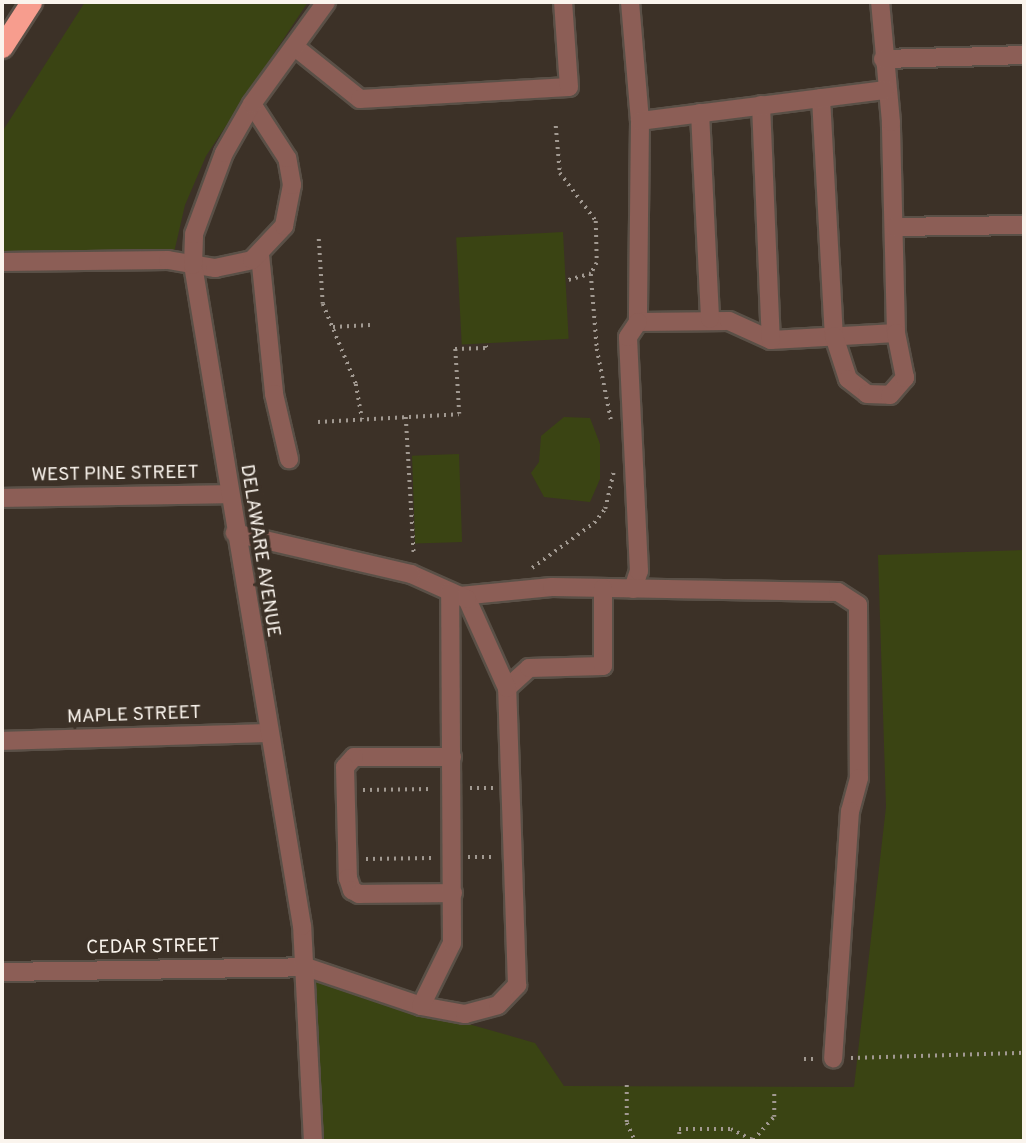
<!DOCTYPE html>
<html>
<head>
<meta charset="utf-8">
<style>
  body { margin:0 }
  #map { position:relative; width:1026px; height:1143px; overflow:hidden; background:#3c3127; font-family:Overpass,sans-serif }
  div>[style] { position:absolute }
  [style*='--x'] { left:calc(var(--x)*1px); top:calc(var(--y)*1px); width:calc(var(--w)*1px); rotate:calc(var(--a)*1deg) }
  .green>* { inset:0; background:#3a4413; transform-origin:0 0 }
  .path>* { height:3.5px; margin-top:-1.75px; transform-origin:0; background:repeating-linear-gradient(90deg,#a19991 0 2px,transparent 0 7px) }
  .roads { filter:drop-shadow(2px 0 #5a5047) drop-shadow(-2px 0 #5a5047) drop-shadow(0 2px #5a5047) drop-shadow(0 -2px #5a5047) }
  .minor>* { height:18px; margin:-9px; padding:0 9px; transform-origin:9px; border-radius:9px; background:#8c5e56 }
  .highway>* { height:21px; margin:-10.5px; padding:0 10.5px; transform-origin:10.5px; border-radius:10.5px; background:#f79d8e }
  span { translate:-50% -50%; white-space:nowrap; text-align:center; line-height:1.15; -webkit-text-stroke:7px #3c3127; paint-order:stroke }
  .street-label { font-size:19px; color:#faf4ed }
  .frame { position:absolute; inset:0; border:4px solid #faf4ed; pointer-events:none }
</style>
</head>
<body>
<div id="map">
  <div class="green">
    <div style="clip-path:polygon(85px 2px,308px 2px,206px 156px,185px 205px,173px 257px,2px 258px,2px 132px)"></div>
    <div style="left:563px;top:232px;width:107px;height:107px;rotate:87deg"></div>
    <div style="clip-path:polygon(564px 417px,590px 418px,600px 444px,600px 479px,590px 502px,544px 497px,531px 473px,539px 462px,541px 436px)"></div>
    <div style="left:459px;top:454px;width:88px;height:47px;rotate:88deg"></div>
    <div style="clip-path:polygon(1024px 550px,1024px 1141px,312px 1141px,307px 978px,535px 1043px,564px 1086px,854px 1087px,886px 807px,878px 555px)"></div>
  </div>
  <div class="path">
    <div style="--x:556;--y:126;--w:47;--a:85.1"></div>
    <div style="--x:560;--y:173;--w:60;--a:53.1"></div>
    <div style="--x:596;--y:221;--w:42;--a:88.6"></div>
    <div style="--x:597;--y:263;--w:13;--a:119"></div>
    <div style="--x:591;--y:274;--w:26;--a:164"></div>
    <div style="--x:319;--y:239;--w:65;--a:86.5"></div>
    <div style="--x:323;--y:304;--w:87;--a:67.6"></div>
    <div style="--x:356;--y:384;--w:36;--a:80"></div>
    <div style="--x:591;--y:274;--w:75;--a:85.4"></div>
    <div style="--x:597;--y:349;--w:72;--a:78.8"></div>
    <div style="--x:333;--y:327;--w:37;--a:-3"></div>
    <div style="--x:406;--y:417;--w:138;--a:86.7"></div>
    <div style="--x:318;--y:422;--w:141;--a:-3.2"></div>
    <div style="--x:459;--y:414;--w:65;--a:-93.5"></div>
    <div style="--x:455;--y:349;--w:31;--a:-2"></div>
    <div style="--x:486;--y:348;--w:4;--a:-104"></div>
    <div style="--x:532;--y:568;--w:77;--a:-36"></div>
    <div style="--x:594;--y:523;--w:18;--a:-52"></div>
    <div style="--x:605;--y:509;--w:37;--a:-77"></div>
    <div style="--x:470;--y:788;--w:24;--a:0"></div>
    <div style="--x:363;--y:790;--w:69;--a:-0.8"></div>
    <div style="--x:468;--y:857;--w:27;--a:0"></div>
    <div style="--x:366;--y:859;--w:66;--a:-0.9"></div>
    <div style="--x:851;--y:1058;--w:173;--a:-1.7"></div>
    <div style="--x:804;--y:1059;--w:12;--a:0"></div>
    <div style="--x:627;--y:1085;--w:38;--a:90"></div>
    <div style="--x:627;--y:1123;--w:20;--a:66"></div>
    <div style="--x:753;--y:1140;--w:31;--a:-48"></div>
    <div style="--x:774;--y:1117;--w:25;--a:-90"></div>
    <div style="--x:679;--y:1141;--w:12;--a:-90"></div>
    <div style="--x:679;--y:1129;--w:52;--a:0"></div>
    <div style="--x:731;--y:1129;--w:27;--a:27"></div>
  </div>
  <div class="roads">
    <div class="minor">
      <div style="--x:630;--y:2;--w:119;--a:85.2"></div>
      <div style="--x:640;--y:121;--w:201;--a:90.6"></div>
      <div style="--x:638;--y:322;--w:91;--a:-0.6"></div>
      <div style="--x:729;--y:321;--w:46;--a:24.3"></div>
      <div style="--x:771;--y:340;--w:125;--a:-3.2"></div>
      <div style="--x:896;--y:333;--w:211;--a:-91.4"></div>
      <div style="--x:891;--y:122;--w:121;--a:-95.2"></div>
      <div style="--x:295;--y:47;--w:83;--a:38.7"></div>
      <div style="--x:360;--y:99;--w:209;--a:-3.3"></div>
      <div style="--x:569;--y:87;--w:85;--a:-94"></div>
      <div style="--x:883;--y:59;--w:141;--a:-1.6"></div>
      <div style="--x:821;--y:98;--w:238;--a:86.9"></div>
      <div style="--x:834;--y:336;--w:45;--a:72"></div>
      <div style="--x:848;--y:379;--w:24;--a:38"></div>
      <div style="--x:867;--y:394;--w:23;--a:2"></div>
      <div style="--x:890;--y:395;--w:23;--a:-49"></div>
      <div style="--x:905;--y:378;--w:46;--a:-101.3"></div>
      <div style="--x:761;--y:105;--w:235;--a:87.6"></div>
      <div style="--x:700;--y:113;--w:206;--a:87.2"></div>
      <div style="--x:640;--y:121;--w:247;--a:-7.2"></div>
      <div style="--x:894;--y:227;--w:130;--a:-0.9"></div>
      <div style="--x:260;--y:255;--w:140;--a:84.2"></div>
      <div style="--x:274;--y:394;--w:67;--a:77"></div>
      <div style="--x:2;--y:262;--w:166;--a:-0.7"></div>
      <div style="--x:168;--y:260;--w:48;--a:9.7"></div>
      <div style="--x:215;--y:268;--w:38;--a:-12"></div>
      <div style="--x:252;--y:260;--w:47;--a:-46.7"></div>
      <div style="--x:284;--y:226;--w:42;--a:-79"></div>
      <div style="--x:292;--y:185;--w:27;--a:-100"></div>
      <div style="--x:287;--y:158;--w:64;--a:-122.9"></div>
      <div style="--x:2;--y:498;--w:227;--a:-1"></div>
      <div style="--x:633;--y:589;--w:19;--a:-72"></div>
      <div style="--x:639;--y:571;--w:234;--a:-92.7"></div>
      <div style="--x:628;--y:337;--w:18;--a:-56"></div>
      <div style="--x:460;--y:596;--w:92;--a:-5.6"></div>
      <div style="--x:552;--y:587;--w:286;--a:1"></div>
      <div style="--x:838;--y:592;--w:24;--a:33"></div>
      <div style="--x:858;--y:605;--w:173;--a:89.7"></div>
      <div style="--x:859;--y:778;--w:34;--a:105"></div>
      <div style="--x:850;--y:811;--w:248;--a:93.9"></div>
      <div style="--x:507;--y:688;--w:30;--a:-42"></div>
      <div style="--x:529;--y:668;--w:74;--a:-1.5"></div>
      <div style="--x:603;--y:666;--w:78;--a:-90"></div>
      <div style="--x:2;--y:741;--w:266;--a:-1.7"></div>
      <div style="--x:452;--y:757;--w:98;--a:180"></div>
      <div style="--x:354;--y:757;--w:13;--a:132"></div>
      <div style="--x:345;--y:767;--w:111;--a:88.5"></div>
      <div style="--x:348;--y:878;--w:13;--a:72"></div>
      <div style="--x:352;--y:890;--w:8;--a:30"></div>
      <div style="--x:359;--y:894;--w:94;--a:-0.6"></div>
      <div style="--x:2;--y:972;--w:304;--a:-0.9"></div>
      <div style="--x:306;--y:967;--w:121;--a:18.7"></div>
      <div style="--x:421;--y:1006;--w:45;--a:10.3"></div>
      <div style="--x:465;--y:1014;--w:34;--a:-15"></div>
      <div style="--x:498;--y:1005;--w:28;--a:-46"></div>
      <div style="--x:517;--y:985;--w:297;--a:-91.9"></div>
      <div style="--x:507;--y:688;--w:98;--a:-114.2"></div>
      <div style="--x:467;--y:599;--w:61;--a:-155.9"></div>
      <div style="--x:411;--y:574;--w:181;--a:-166.9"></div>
      <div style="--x:421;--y:1006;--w:70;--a:-63.8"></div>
      <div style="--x:452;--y:943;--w:351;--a:-90.3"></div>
      <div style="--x:313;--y:1141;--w:215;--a:-92.9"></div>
      <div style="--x:302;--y:926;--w:670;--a:-99.36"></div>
      <div style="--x:193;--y:265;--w:31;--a:-88"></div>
      <div style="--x:194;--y:234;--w:86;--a:-69.7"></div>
      <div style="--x:224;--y:153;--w:56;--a:-60.3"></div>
      <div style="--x:252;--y:104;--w:126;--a:-54"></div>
    </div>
    <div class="highway">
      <div style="--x:2;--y:47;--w:54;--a:-57.2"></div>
    </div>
  </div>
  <div class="street-label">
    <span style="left:115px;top:475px;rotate:-1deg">WEST PINE STREET</span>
    <span style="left:259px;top:551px;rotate:81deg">DELAWARE AVENUE</span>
    <span style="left:134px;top:716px;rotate:-2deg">MAPLE STREET</span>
    <span style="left:153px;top:948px;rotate:-1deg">CEDAR STREET</span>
  </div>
  <div class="frame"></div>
</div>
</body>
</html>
